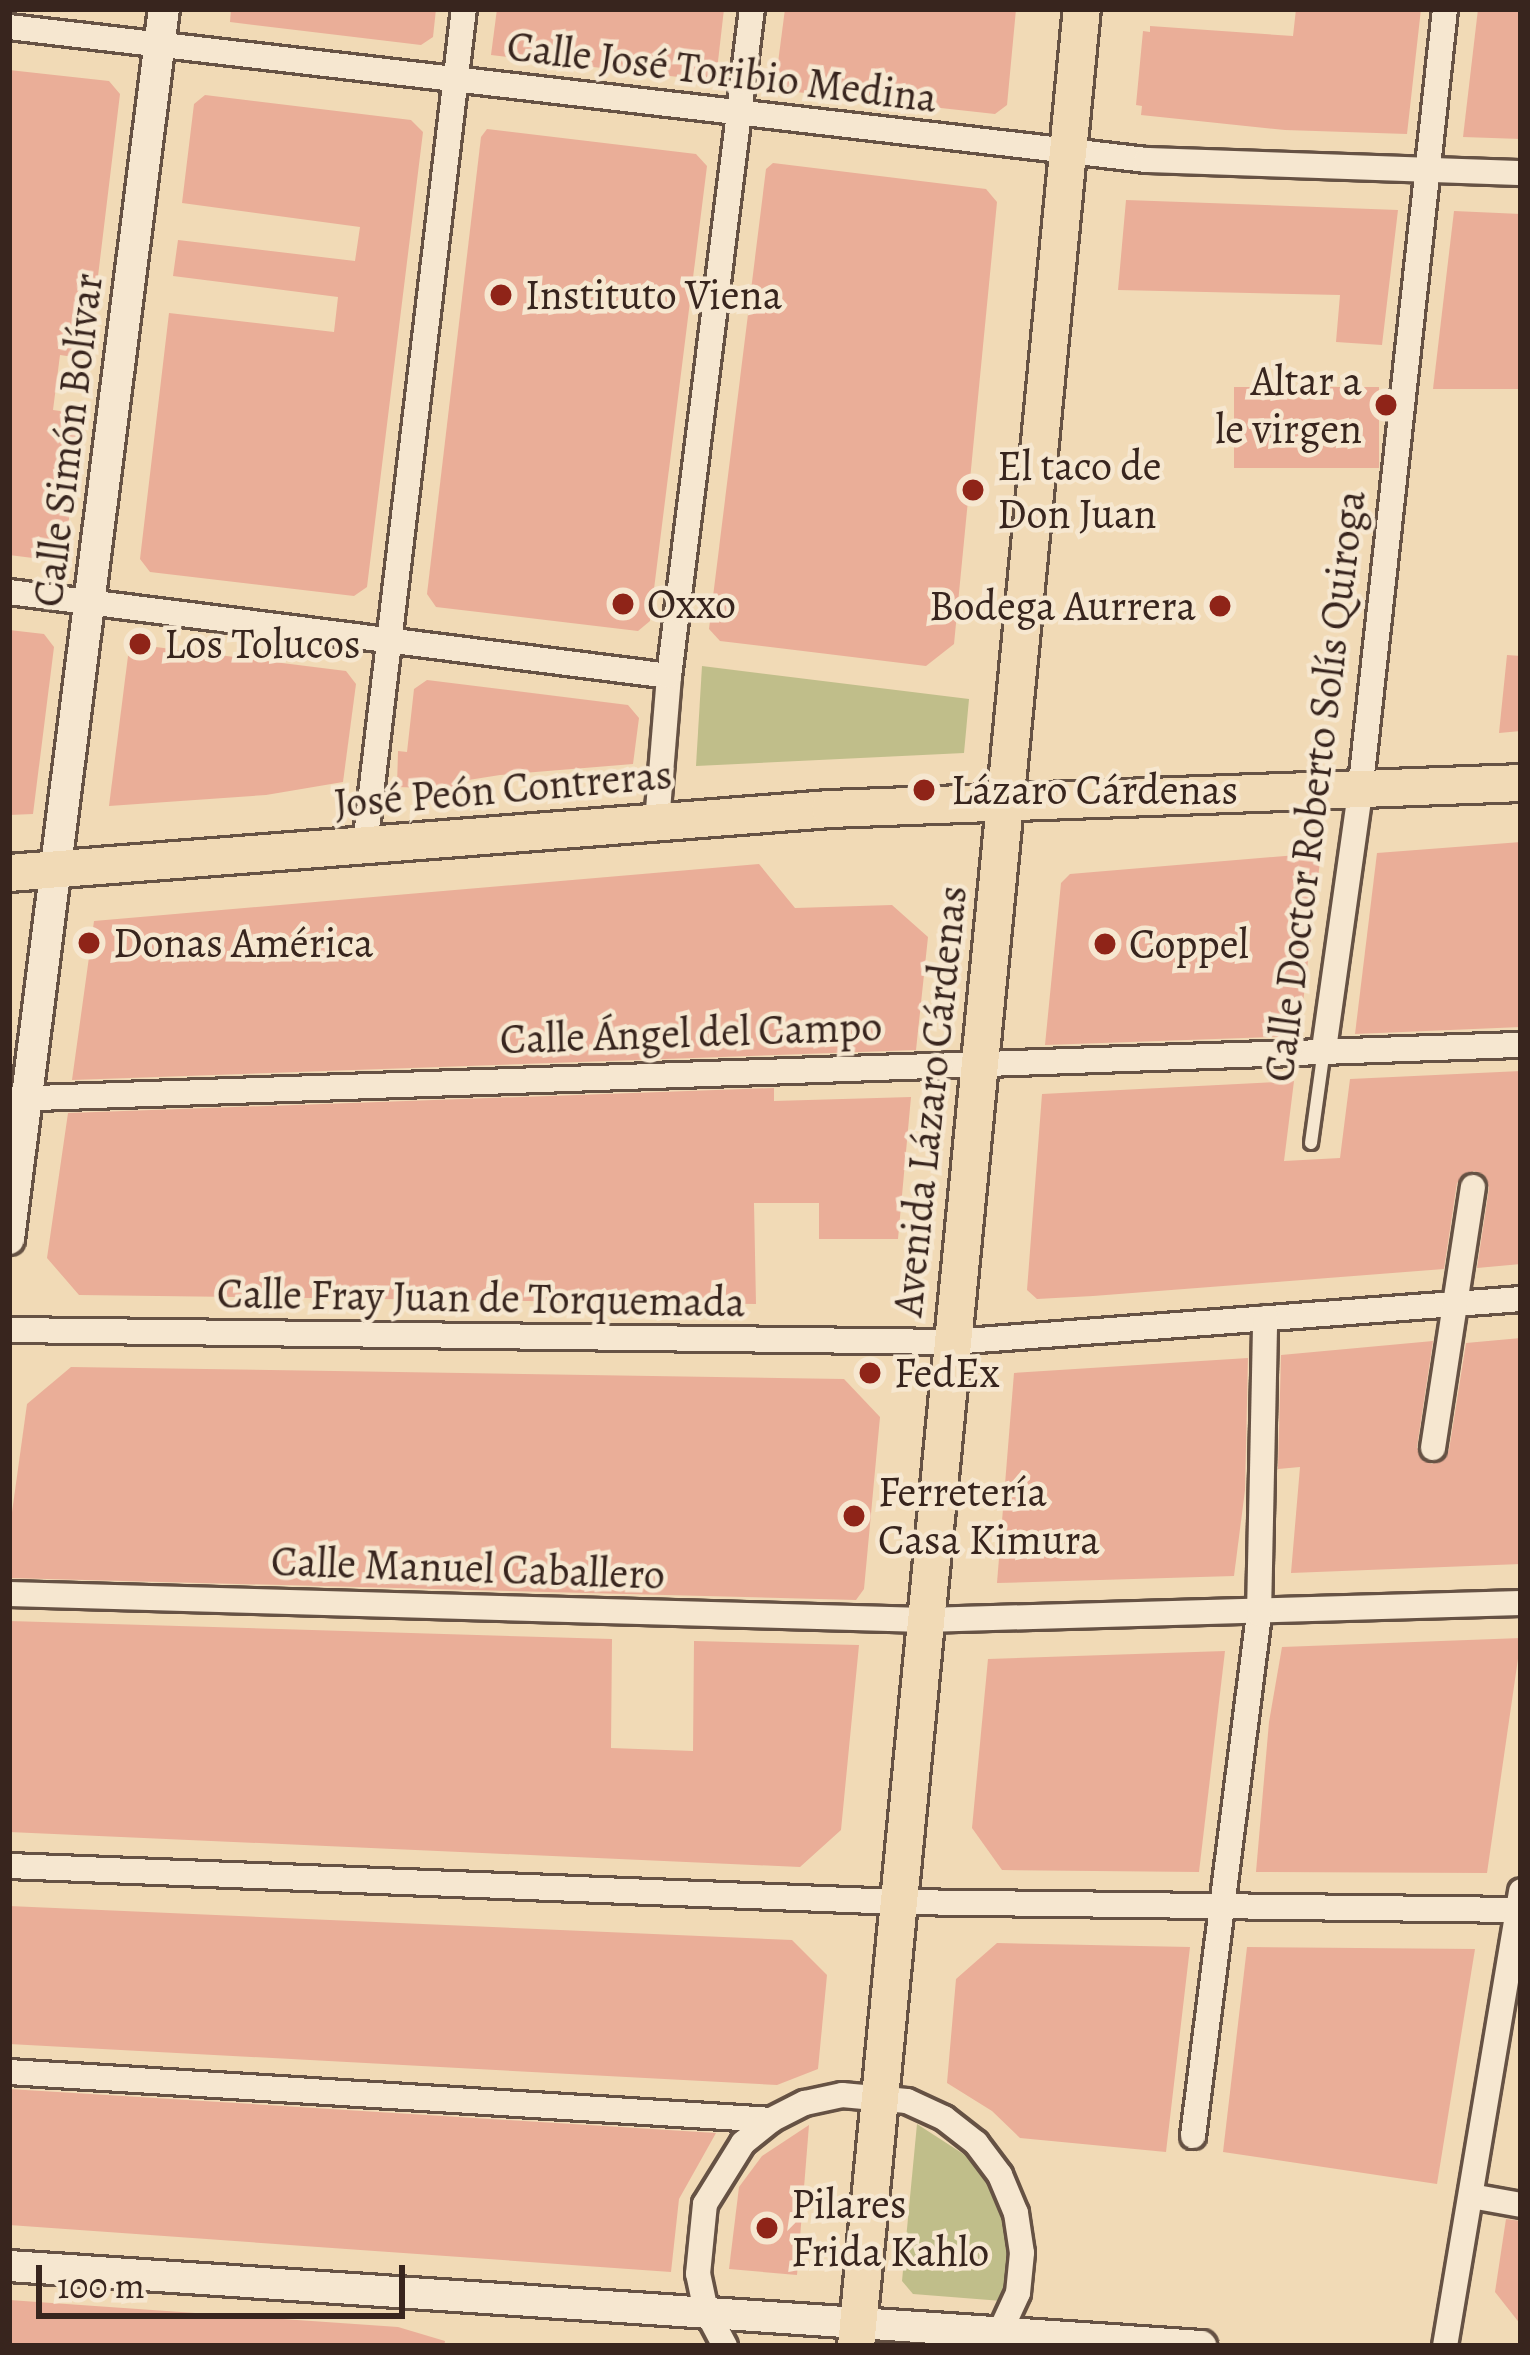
<!DOCTYPE html>
<html>
<head>
<meta charset="utf-8">
<style>
  body { margin:0 }
  #map { position:relative; width:1530px; height:2355px; overflow:hidden; background:#f1dab6; font-family:Alegreya,serif }
  div>[style] { position:absolute }
  [style*='--x'] { left:calc(var(--x)*1px); top:calc(var(--y)*1px); width:calc(var(--w)*1px); rotate:calc(var(--a)*1deg) }
  .green>* { inset:0; background:#c0be8a }
  .building>* { inset:0; background:#eaae98; transform-origin:0 0 }
  .roads { filter:drop-shadow(3px 0 #665244) drop-shadow(-3px 0 #665244) drop-shadow(0 3px #665244) drop-shadow(0 -3px #665244) }
  .service>* { height:12px; margin:-6px; padding:0 6px; transform-origin:6px; border-radius:6px; background:#f6e7d0 }
  .minor>* { height:24px; margin:-12px; padding:0 12px; transform-origin:12px; border-radius:12px; background:#f6e7d0 }
  .tertiary>* { height:30px; margin:-15px; padding:0 15px; transform-origin:15px; border-radius:15px; background:#f6e7d0 }
  .primary>* { height:36px; margin:-18px; padding:0 18px; transform-origin:18px; border-radius:18px; background:#f1dab6 }
  .dots>* { width:33px; height:33px; translate:-50% -50%; box-sizing:border-box; border:6px solid #f6e7d0; border-radius:50% }
  span { translate:-50% -50%; white-space:nowrap; text-align:center; line-height:1.15; -webkit-text-stroke:9px #f6e7d0; paint-order:stroke }
  .street-label { font-size:42px; color:#38251e }
  .poi-label { font-size:42px; color:#38251e }
  .left { translate:0 -50%; text-align:left }
  .right { translate:-100% -50%; text-align:right }
  .frame { position:absolute; inset:0; border:12px solid #38251e; pointer-events:none }
  .scale { position:absolute; left:36px; top:2265px; width:369px; height:54px; box-sizing:border-box; border:6px solid #38251e; border-top:0; padding-left:15px; font-size:36px; line-height:42px; white-space:nowrap; color:#38251e; -webkit-text-stroke:9px #f6e7d0; paint-order:stroke }
</style>
</head>
<body>
<div id="map">
  <div class="green">
    <div style="clip-path:polygon(702px 666px,969px 699px,964px 753px,696px 766px)"></div>
    <div style="clip-path:polygon(917px 2124px,968px 2157px,995px 2196px,1009px 2244px,1002px 2301px,913px 2294px,902px 2281px)"></div>
  </div>
  <div class="building">
    <div style="clip-path:polygon(231px 9px,436px 9px,433px 37px,421px 45px,230px 22px)"></div>
    <div style="clip-path:polygon(497px 9px,724px 9px,717px 70px,704px 80px,491px 55px)"></div>
    <div style="clip-path:polygon(785px 9px,1016px 9px,1007px 105px,995px 114px,787px 91px,776px 78px)"></div>
    <div style="clip-path:polygon(1296px 9px,1421px 9px,1407px 134px,1285px 130px,1141px 115px,1142px 106px,1136px 105px,1143px 31px,1150px 32px,1150px 26px,1293px 36px)"></div>
    <div style="clip-path:polygon(1478px 9px,1521px 9px,1521px 139px,1463px 137px)"></div>
    <div style="clip-path:polygon(9px 70px,109px 81px,120px 94px,88px 359px,60px 355px,53px 410px,82px 414px,65px 551px,49px 560px,9px 555px)"></div>
    <div style="clip-path:polygon(205px 95px,411px 120px,423px 132px,367px 587px,354px 596px,150px 572px,140px 559px,169px 313px,334px 332px,338px 297px,173px 276px,178px 240px,355px 261px,360px 227px,182px 203px,194px 104px)"></div>
    <div style="clip-path:polygon(487px 129px,696px 154px,707px 166px,650px 621px,638px 631px,436px 607px,427px 594px,481px 137px)"></div>
    <div style="clip-path:polygon(773px 163px,986px 189px,997px 202px,954px 644px,926px 666px,720px 641px,709px 629px,766px 169px)"></div>
    <div style="clip-path:polygon(1126px 200px,1398px 210px,1382px 345px,1336px 342px,1340px 295px,1118px 290px)"></div>
    <div style="clip-path:polygon(1454px 211px,1521px 214px,1521px 389px,1433px 389px)"></div>
    <div style="left:1234px;top:387px;width:145px;height:81px"></div>
    <div style="clip-path:polygon(9px 630px,44px 634px,54px 647px,33px 814px,9px 815px)"></div>
    <div style="clip-path:polygon(140px 645px,346px 671px,356px 684px,343px 782px,266px 795px,109px 806px,128px 656px)"></div>
    <div style="clip-path:polygon(1507px 655px,1521px 656px,1521px 731px,1499px 733px)"></div>
    <div style="clip-path:polygon(427px 680px,628px 705px,639px 718px,633px 764px,500px 775px,462px 781px,461px 789px,397px 787px,398px 751px,407px 752px,414px 689px)"></div>
    <div style="clip-path:polygon(1521px 842px,1521px 1027px,1355px 1034px,1377px 853px)"></div>
    <div style="clip-path:polygon(1321px 853px,1299px 1036px,1045px 1045px,1061px 883px,1070px 874px)"></div>
    <div style="clip-path:polygon(759px 864px,795px 908px,892px 905px,928px 937px,916px 1050px,72px 1080px,94px 921px)"></div>
    <div style="clip-path:polygon(1521px 1071px,1521px 1264px,1477px 1268px,1489px 1188px,1484px 1175px,1474px 1171px,1457px 1183px,1444px 1269px,1093px 1296px,1037px 1299px,1027px 1290px,1042px 1094px,1294px 1081px,1284px 1161px,1340px 1158px,1350px 1079px)"></div>
    <div style="clip-path:polygon(774px 1088px,774px 1101px,911px 1097px,898px 1239px,819px 1239px,819px 1203px,754px 1203px,756px 1304px,79px 1295px,47px 1258px,68px 1113px)"></div>
    <div style="clip-path:polygon(1521px 1338px,1521px 1564px,1291px 1573px,1300px 1467px,1278px 1469px,1281px 1355px,1433px 1341px,1417px 1447px,1422px 1460px,1432px 1464px,1449px 1450px,1466px 1343px)"></div>
    <div style="clip-path:polygon(1248px 1358px,1245px 1490px,1234px 1576px,997px 1583px,1014px 1373px)"></div>
    <div style="clip-path:polygon(71px 1367px,844px 1379px,880px 1417px,864px 1589px,856px 1600px,9px 1578px,9px 1534px,27px 1404px)"></div>
    <div style="clip-path:polygon(9px 1621px,612px 1639px,611px 1748px,693px 1751px,694px 1641px,859px 1645px,841px 1830px,800px 1867px,9px 1832px)"></div>
    <div style="clip-path:polygon(1521px 1638px,1487px 1873px,1256px 1872px,1269px 1722px,1282px 1647px)"></div>
    <div style="clip-path:polygon(1225px 1651px,1199px 1872px,1002px 1870px,972px 1828px,988px 1659px)"></div>
    <div style="clip-path:polygon(9px 1906px,792px 1940px,827px 1975px,818px 2069px,777px 2085px,9px 2044px)"></div>
    <div style="clip-path:polygon(997px 1943px,1190px 1947px,1166px 2152px,1020px 2138px,992px 2111px,947px 2083px,956px 1979px)"></div>
    <div style="clip-path:polygon(1247px 1947px,1475px 1949px,1437px 2184px,1223px 2152px)"></div>
    <div style="clip-path:polygon(9px 2089px,716px 2133px,679px 2199px,671px 2272px,9px 2225px)"></div>
    <div style="clip-path:polygon(809px 2125px,797px 2275px,729px 2269px,739px 2187px,762px 2156px)"></div>
    <div style="clip-path:polygon(1506px 2219px,1521px 2221px,1521px 2325px,1495px 2292px)"></div>
    <div style="clip-path:polygon(9px 2300px,398px 2327px,445px 2341px,444px 2346px,9px 2346px)"></div>
  </div>
  <div class="roads">
    <div class="service">
      <div style="--x:1311;--y:1143;--w:95;--a:-82.1"></div>
    </div>
    <div class="minor">
      <div style="--x:9;--y:27;--w:1145;--a:6.67"></div>
      <div style="--x:1146;--y:160;--w:375;--a:2"></div>
      <div style="--x:9;--y:592;--w:665;--a:7.25"></div>
      <div style="--x:657;--y:822;--w:146;--a:-85.3"></div>
      <div style="--x:669;--y:676;--w:672;--a:-82.91"></div>
      <div style="--x:365;--y:845;--w:842;--a:-83.25"></div>
      <div style="--x:1324;--y:1049;--w:259;--a:-82"></div>
      <div style="--x:1360;--y:793;--w:789;--a:-83.81"></div>
      <div style="--x:9;--y:1099;--w:1513;--a:-2.05"></div>
      <div style="--x:9;--y:1330;--w:943;--a:0.73"></div>
      <div style="--x:952;--y:1342;--w:571;--a:-4.32"></div>
      <div style="--x:1433;--y:1448;--w:264;--a:-81.3"></div>
      <div style="--x:9;--y:1594;--w:916;--a:1.63"></div>
      <div style="--x:925;--y:1620;--w:596;--a:-1.63"></div>
      <div style="--x:9;--y:1866;--w:891;--a:2.32"></div>
      <div style="--x:899;--y:1902;--w:622;--a:0.74"></div>
      <div style="--x:9;--y:2072;--w:764;--a:3.6"></div>
      <div style="--x:1193;--y:2136;--w:526;--a:-82.79"></div>
      <div style="--x:1259;--y:1614;--w:296;--a:-88.8"></div>
      <div style="--x:1471;--y:2196;--w:51;--a:10.2"></div>
      <div style="--x:725;--y:2346;--w:40;--a:-118"></div>
      <div style="--x:706;--y:2311;--w:38;--a:-102"></div>
      <div style="--x:698;--y:2274;--w:70;--a:-84.3"></div>
      <div style="--x:705;--y:2204;--w:72;--a:-58.1"></div>
      <div style="--x:743;--y:2143;--w:36;--a:-39"></div>
      <div style="--x:771;--y:2120;--w:38;--a:-27"></div>
      <div style="--x:805;--y:2103;--w:38;--a:-12"></div>
      <div style="--x:842;--y:2095;--w:65;--a:5.3"></div>
      <div style="--x:907;--y:2101;--w:41;--a:24.7"></div>
      <div style="--x:944;--y:2118;--w:41;--a:38"></div>
      <div style="--x:976;--y:2143;--w:40;--a:53"></div>
      <div style="--x:1000;--y:2175;--w:41;--a:67.2"></div>
      <div style="--x:1016;--y:2213;--w:40;--a:81.5"></div>
      <div style="--x:1022;--y:2253;--w:40;--a:95.7"></div>
      <div style="--x:1018;--y:2293;--w:57;--a:114.8"></div>
      <div style="--x:1445;--y:2346;--w:461;--a:-80.5"></div>
    </div>
    <div class="tertiary">
      <div style="--x:9;--y:1239;--w:1240;--a:-82.82"></div>
      <div style="--x:9;--y:2266;--w:1195;--a:3.84"></div>
    </div>
    <div class="primary">
      <div style="--x:9;--y:873;--w:823;--a:-4.46"></div>
      <div style="--x:830;--y:809;--w:691;--a:-2.15"></div>
      <div style="--x:856;--y:2346;--w:2348;--a:-84.48"></div>
    </div>
  </div>
  <div class="dots">
    <div style="left:501px;top:295px;background:#8f2418"></div>
    <div style="left:1386px;top:405px;background:#8f2418"></div>
    <div style="left:973px;top:490px;background:#8f2418"></div>
    <div style="left:623px;top:604px;background:#8f2418"></div>
    <div style="left:1220px;top:606px;background:#8f2418"></div>
    <div style="left:140px;top:644px;background:#8f2418"></div>
    <div style="left:924px;top:790px;background:#8f2418"></div>
    <div style="left:89px;top:943px;background:#8f2418"></div>
    <div style="left:1105px;top:944px;background:#8f2418"></div>
    <div style="left:870px;top:1373px;background:#8f2418"></div>
    <div style="left:854px;top:1516px;background:#8f2418"></div>
    <div style="left:767px;top:2228px;background:#8f2418"></div>
  </div>
  <div class="street-label">
    <span style="left:722px;top:72px;rotate:7deg">Calle José Toribio Medina</span>
    <span style="left:68px;top:440px;rotate:-83deg">Calle Simón Bolívar</span>
    <span style="left:1315px;top:786px;rotate:-83deg">Calle Doctor Roberto Solís Quiroga</span>
    <span style="left:503px;top:789px;rotate:-5deg">José Peón Contreras</span>
    <span style="left:691px;top:1033px;rotate:-2deg">Calle Ángel del Campo</span>
    <span style="left:930px;top:1101px;rotate:-84deg">Avenida Lázaro Cárdenas</span>
    <span style="left:481px;top:1298px;rotate:1deg">Calle Fray Juan de Torquemada</span>
    <span style="left:468px;top:1568px;rotate:2deg">Calle Manuel Caballero</span>
  </div>
  <div class="poi-label">
    <span class="left" style="left:525px;top:295px">Instituto Viena</span>
    <span class="right" style="left:1362px;top:405px">Altar a<br>le virgen</span>
    <span class="left" style="left:997px;top:490px">El taco de<br>Don Juan</span>
    <span class="left" style="left:647px;top:604px">Oxxo</span>
    <span class="right" style="left:1196px;top:606px">Bodega Aurrera</span>
    <span class="left" style="left:164px;top:644px">Los Tolucos</span>
    <span class="left" style="left:951px;top:790px">Lázaro Cárdenas</span>
    <span class="left" style="left:113px;top:943px">Donas América</span>
    <span class="left" style="left:1129px;top:944px">Coppel</span>
    <span class="left" style="left:894px;top:1373px">FedEx</span>
    <span class="left" style="left:878px;top:1516px">Ferretería<br>Casa Kimura</span>
    <span class="left" style="left:791px;top:2228px">Pilares<br>Frida Kahlo</span>
  </div>
  <div class="frame"></div>
  <div class="scale">100 m</div>
</div>
</body>
</html>
